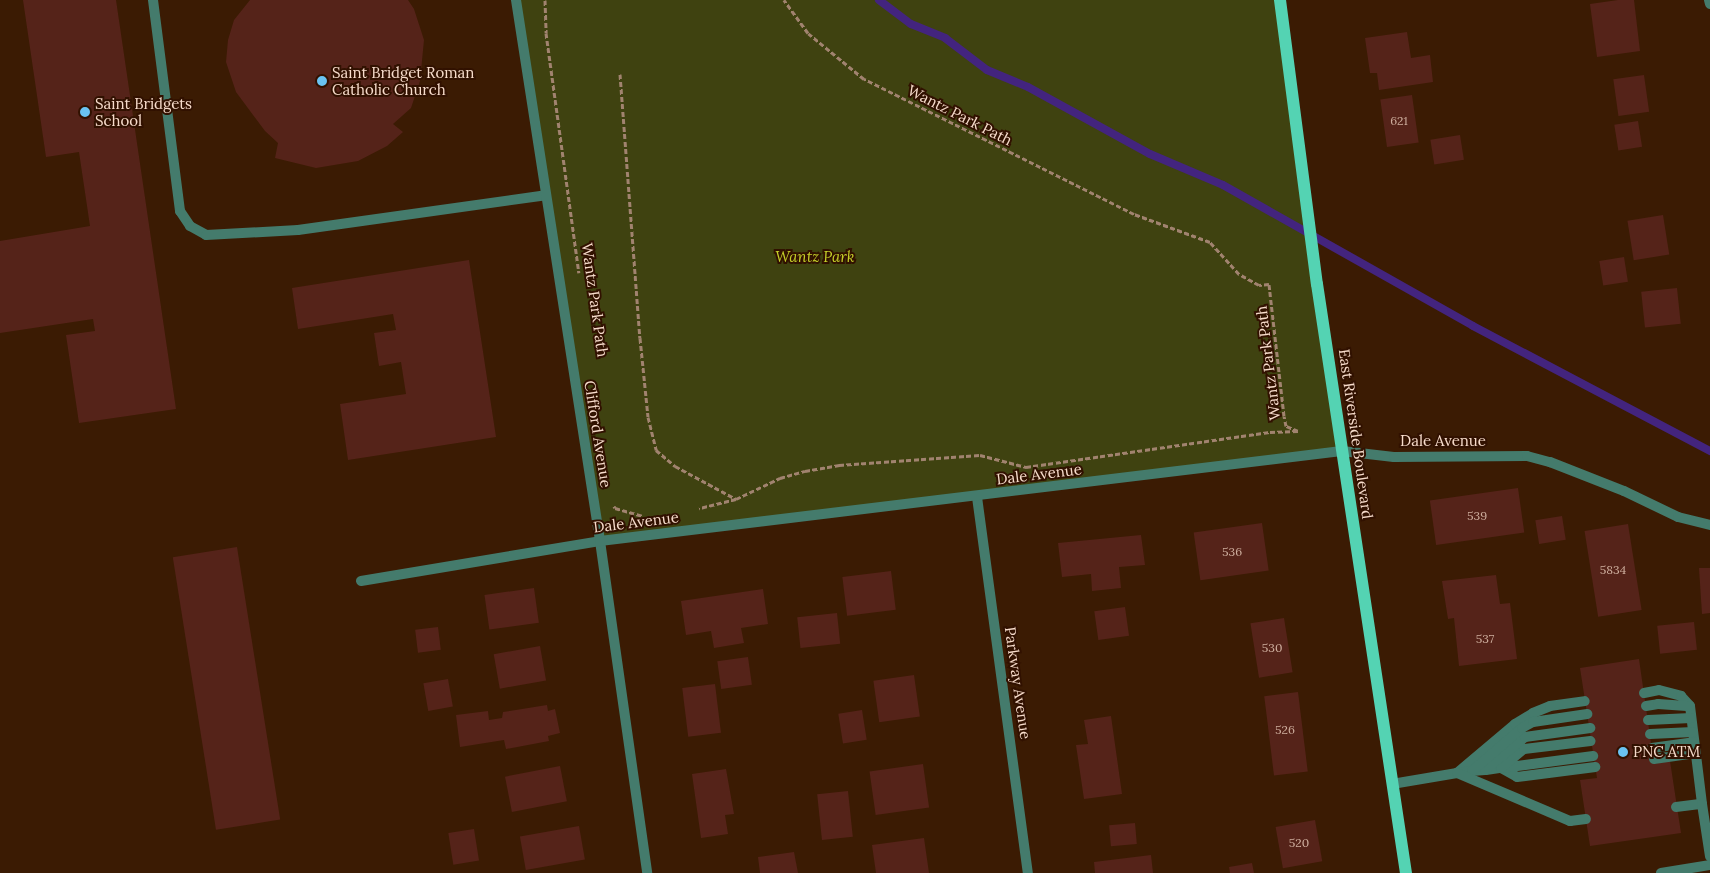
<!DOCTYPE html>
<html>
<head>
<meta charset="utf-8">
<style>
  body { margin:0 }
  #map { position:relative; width:1710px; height:873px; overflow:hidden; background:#3b1b03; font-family:Lora,serif }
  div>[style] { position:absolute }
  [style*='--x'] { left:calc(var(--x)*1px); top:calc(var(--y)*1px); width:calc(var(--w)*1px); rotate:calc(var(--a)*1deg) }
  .green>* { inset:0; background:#3f4210 }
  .stream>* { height:8px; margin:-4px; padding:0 4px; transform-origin:4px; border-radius:4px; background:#43247e }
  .building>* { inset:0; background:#552319; transform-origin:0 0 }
  .path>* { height:3px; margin-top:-1.5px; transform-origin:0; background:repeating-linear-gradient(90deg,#a1836f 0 5px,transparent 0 7.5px) }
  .lane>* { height:10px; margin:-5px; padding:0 5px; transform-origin:5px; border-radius:5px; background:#447b6c }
  .street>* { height:10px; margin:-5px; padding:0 5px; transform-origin:5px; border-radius:5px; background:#447b6c }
  .primary>* { height:12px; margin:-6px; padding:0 6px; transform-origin:6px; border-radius:6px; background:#54d3b3 }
  .dots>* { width:14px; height:14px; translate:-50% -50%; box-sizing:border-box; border:2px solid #311100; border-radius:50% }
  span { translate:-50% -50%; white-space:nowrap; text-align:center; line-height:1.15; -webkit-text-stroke:4px #311100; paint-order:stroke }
  .number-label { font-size:12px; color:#ceae9e }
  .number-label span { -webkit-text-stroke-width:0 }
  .poi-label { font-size:15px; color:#f7dccb }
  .left { translate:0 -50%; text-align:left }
  .street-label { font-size:15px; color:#f7dccb }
  .park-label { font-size:15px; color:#c4cf28; font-style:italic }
</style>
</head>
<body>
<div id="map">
  <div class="green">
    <div style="clip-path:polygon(516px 0,1280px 0,1342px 451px,600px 541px)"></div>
  </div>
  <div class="stream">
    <div style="--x:879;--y:0;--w:40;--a:37"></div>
    <div style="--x:911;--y:24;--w:37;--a:22"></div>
    <div style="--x:945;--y:38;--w:53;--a:37.3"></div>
    <div style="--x:987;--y:70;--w:44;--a:22.5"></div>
    <div style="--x:1028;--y:87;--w:139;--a:28.8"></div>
    <div style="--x:1150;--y:154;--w:79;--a:23"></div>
    <div style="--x:1223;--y:185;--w:287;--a:29.4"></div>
    <div style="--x:1473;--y:326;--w:268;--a:27.8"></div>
  </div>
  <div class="building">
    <div style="clip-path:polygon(23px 0,116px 0,176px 409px,79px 423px,66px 335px,95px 331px,93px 319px,0 333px,0 241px,90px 226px,79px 152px,46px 157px)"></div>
    <div style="clip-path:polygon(250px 0,408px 0,414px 9px,424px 40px,420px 81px,411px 108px,393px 124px,403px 132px,387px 146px,358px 161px,316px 168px,275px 158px,278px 143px,265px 131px,236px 92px,226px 62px,228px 40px,234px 20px)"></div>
    <div style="clip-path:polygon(1618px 0,1634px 0,1640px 51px,1597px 57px,1590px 4px)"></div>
    <div style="clip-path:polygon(1407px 32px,1411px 58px,1430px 55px,1433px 82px,1379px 90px,1377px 73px,1370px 73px,1365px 38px)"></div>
    <div style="left:1644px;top:75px;width:37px;height:31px;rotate:82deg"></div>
    <div style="left:1412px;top:95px;width:48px;height:32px;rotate:82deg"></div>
    <div style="left:1638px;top:121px;width:26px;height:24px;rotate:81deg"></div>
    <div style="left:1460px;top:135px;width:25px;height:30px;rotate:81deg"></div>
    <div style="left:1663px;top:215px;width:40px;height:36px;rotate:81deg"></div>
    <div style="left:1624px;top:257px;width:25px;height:25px;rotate:81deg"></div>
    <div style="clip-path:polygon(469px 260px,496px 437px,348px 460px,340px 404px,406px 394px,401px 362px,379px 366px,374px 333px,396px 330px,393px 314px,298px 329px,292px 288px)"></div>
    <div style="left:1677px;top:288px;width:36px;height:36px;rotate:84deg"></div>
    <div style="left:1518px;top:488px;width:45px;height:89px;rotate:82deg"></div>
    <div style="left:1562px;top:516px;width:24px;height:27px;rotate:81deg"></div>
    <div style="left:1262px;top:523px;width:48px;height:69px;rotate:82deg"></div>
    <div style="left:1628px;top:524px;width:87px;height:44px;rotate:81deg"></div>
    <div style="clip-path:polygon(1141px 535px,1145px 565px,1119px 567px,1121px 588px,1092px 591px,1091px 574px,1062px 577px,1058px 543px)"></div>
    <div style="left:237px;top:547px;width:276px;height:65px;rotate:81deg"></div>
    <div style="clip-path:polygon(1699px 568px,1710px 568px,1710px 613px,1702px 614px)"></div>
    <div style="left:891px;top:571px;width:39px;height:49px;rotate:83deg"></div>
    <div style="clip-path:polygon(1496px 575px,1500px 604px,1510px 603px,1517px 659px,1459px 666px,1454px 618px,1448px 619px,1442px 581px)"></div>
    <div style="left:534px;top:588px;width:35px;height:50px;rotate:82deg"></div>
    <div style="clip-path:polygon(763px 589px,768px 624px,741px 628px,744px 643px,714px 648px,711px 631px,686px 635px,681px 601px)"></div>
    <div style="left:1125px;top:607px;width:29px;height:31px;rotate:82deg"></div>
    <div style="left:837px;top:613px;width:31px;height:40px;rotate:84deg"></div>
    <div style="left:1284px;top:618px;width:55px;height:34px;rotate:81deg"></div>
    <div style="left:1694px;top:622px;width:28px;height:37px;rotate:84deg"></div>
    <div style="left:438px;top:627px;width:23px;height:23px;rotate:83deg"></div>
    <div style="left:540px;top:646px;width:35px;height:47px;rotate:80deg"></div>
    <div style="left:748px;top:657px;width:28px;height:31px;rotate:82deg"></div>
    <div style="clip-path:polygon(1639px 659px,1654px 764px,1670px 761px,1681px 833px,1590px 846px,1580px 780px,1597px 778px,1580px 668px)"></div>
    <div style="left:914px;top:675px;width:42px;height:41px;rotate:82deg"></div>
    <div style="left:448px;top:679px;width:28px;height:25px;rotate:80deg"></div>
    <div style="left:715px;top:684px;width:49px;height:33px;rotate:83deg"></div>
    <div style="left:1298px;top:692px;width:80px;height:34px;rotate:83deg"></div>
    <div style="clip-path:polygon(547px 705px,548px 711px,555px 709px,560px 733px,548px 736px,549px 741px,506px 749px,504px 740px,460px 747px,456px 715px,488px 711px,489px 720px,502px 718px,503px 712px)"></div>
    <div style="left:862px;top:710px;width:30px;height:24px;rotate:81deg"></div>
    <div style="clip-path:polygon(1111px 716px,1122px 794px,1084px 799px,1076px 745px,1088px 744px,1084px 720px)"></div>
    <div style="left:923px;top:764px;width:44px;height:54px;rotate:82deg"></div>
    <div style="left:560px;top:766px;width:36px;height:56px;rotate:79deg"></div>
    <div style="clip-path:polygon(726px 769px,734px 814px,725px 815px,728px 834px,701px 838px,692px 774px)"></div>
    <div style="left:848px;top:791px;width:46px;height:31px;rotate:84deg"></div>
    <div style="left:1315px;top:820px;width:42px;height:40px;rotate:80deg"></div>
    <div style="left:1135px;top:823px;width:21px;height:26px;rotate:85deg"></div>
    <div style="left:579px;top:826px;width:34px;height:60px;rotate:80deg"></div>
    <div style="left:474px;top:829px;width:32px;height:26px;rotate:81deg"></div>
    <div style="clip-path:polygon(924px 838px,929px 873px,876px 873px,872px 845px)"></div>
    <div style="clip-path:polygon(794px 852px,798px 873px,760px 873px,758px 857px)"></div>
    <div style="clip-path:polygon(1151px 855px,1153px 873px,1095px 873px,1094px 862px)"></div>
    <div style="clip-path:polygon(1252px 863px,1254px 873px,1230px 873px,1229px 867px)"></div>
  </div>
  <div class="path">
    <div style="--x:545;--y:0;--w:33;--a:88"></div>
    <div style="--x:546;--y:33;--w:242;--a:82.2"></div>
    <div style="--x:620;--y:74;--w:265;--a:85.7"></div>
    <div style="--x:640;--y:338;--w:79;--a:84.2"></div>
    <div style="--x:648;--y:417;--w:34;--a:76"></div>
    <div style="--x:656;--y:450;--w:25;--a:40"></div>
    <div style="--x:675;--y:466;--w:69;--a:28.4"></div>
    <div style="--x:736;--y:499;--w:38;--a:166"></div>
    <div style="--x:736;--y:499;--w:49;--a:-25.5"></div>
    <div style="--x:780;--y:478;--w:26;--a:-16"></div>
    <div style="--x:805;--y:471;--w:35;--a:-10"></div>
    <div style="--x:839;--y:465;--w:141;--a:-4.1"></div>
    <div style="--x:980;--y:455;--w:48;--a:14.6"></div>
    <div style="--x:1026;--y:467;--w:246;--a:-8.2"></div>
    <div style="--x:1270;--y:432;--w:28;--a:-2"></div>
    <div style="--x:1298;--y:431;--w:13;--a:-157"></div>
    <div style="--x:1286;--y:426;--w:10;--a:-101"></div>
    <div style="--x:1284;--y:416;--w:133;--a:-96.5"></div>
    <div style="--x:1269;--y:284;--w:10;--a:174"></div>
    <div style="--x:1259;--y:285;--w:23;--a:-151"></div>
    <div style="--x:1239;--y:274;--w:43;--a:-132.2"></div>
    <div style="--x:1210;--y:242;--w:81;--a:-159.8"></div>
    <div style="--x:1134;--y:214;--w:302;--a:-153.4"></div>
    <div style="--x:864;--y:79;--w:72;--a:-140.6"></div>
    <div style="--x:808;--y:33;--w:41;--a:-126"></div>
    <div style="--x:614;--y:506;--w:2;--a:63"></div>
    <div style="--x:615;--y:508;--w:29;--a:16"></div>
  </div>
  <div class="lane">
    <div style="--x:153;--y:0;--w:213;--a:82.7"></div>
    <div style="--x:180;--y:211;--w:18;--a:56"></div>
    <div style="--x:190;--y:226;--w:18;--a:29"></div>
    <div style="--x:206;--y:235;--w:92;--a:-3.1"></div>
    <div style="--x:298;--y:230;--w:250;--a:-8"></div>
    <div style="--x:1644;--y:693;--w:15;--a:-11"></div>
    <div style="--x:1659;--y:690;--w:23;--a:15"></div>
    <div style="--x:1681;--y:696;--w:13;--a:48"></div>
    <div style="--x:1690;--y:706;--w:99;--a:83"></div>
    <div style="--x:1646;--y:706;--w:12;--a:-9"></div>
    <div style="--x:1658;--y:704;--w:32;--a:4"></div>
    <div style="--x:1648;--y:720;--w:43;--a:-2.7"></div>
    <div style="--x:1650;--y:734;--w:43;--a:-2.7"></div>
    <div style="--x:1652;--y:748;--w:42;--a:-8.1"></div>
    <div style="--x:1654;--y:759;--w:42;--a:-8.1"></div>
    <div style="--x:1501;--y:768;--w:18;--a:29"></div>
    <div style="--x:1517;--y:777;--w:79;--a:-7.3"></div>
    <div style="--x:1502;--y:768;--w:92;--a:-7.5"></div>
    <div style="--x:1486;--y:770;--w:15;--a:-8"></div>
    <div style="--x:1501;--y:768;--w:30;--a:-40"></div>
    <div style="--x:1524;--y:749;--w:67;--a:-6.8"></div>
    <div style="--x:1472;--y:771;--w:13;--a:-4"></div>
    <div style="--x:1485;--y:770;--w:52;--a:-39.5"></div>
    <div style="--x:1525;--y:737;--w:66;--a:-7.9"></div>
    <div style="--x:1457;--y:773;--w:76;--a:-40.2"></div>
    <div style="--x:1515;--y:724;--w:21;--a:-31"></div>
    <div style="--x:1533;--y:713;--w:18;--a:-22"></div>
    <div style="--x:1550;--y:706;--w:35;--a:-8"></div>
    <div style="--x:1458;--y:773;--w:14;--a:-8"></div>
    <div style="--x:1472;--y:771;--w:66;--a:-40.7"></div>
    <div style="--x:1522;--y:728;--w:13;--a:-29"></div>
    <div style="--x:1533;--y:722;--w:55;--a:-8.4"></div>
    <div style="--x:1392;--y:784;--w:66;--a:-9.6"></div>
    <div style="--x:1457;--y:773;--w:123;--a:23"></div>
    <div style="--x:1570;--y:821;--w:16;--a:-7"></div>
    <div style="--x:1676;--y:807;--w:26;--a:-7"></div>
    <div style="--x:1702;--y:804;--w:53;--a:81.3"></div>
    <div style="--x:1661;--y:873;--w:50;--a:-9.3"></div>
  </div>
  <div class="street">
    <div style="--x:516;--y:0;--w:547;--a:81.17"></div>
    <div style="--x:600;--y:541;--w:335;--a:81.9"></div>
    <div style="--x:1709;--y:0;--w:4;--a:76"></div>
    <div style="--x:977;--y:497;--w:379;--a:82.3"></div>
    <div style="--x:361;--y:581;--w:242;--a:-9.5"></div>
    <div style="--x:600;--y:541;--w:747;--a:-6.92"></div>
    <div style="--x:1342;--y:451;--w:52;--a:6.6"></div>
    <div style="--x:1394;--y:457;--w:133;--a:-0.4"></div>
    <div style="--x:1527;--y:456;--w:24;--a:15"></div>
    <div style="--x:1550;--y:462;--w:79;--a:21.4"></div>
    <div style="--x:1624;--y:491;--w:60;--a:25.7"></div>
    <div style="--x:1678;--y:517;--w:33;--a:14"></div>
  </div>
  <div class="primary">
    <div style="--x:1280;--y:0;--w:286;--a:82.6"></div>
    <div style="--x:1317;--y:284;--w:596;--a:81.41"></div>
  </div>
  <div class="dots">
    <div style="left:322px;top:81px;background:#6ac3f2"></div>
    <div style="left:85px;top:112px;background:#6ac3f2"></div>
    <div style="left:1623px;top:752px;background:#6ac3f2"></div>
  </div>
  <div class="number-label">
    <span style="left:1399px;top:121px">621</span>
    <span style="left:1477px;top:516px">539</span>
    <span style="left:1232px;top:552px">536</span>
    <span style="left:1613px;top:570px">5834</span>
    <span style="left:1485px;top:639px">537</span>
    <span style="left:1272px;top:648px">530</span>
    <span style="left:1285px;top:730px">526</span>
    <span style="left:1299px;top:843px">520</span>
  </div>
  <div class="poi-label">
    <span class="left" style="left:332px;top:81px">Saint Bridget Roman<br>Catholic Church</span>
    <span class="left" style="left:95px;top:112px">Saint Bridgets<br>School</span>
    <span class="left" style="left:1633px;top:752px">PNC ATM</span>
  </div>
  <div class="street-label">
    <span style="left:960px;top:115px;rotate:27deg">Wantz Park Path</span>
    <span style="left:595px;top:300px;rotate:82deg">Wantz Park Path</span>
    <span style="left:1268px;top:363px;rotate:-97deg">Wantz Park Path</span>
    <span style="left:598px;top:434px;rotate:81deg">Clifford Avenue</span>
    <span style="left:1356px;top:434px;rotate:82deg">East Riverside Boulevard</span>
    <span style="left:1443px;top:441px">Dale Avenue</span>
    <span style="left:1039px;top:474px;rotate:-7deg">Dale Avenue</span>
    <span style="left:636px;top:522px;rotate:-7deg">Dale Avenue</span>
    <span style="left:1018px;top:683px;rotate:82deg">Parkway Avenue</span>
  </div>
  <div class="park-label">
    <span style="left:815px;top:257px">Wantz Park</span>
  </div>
</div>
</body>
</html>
